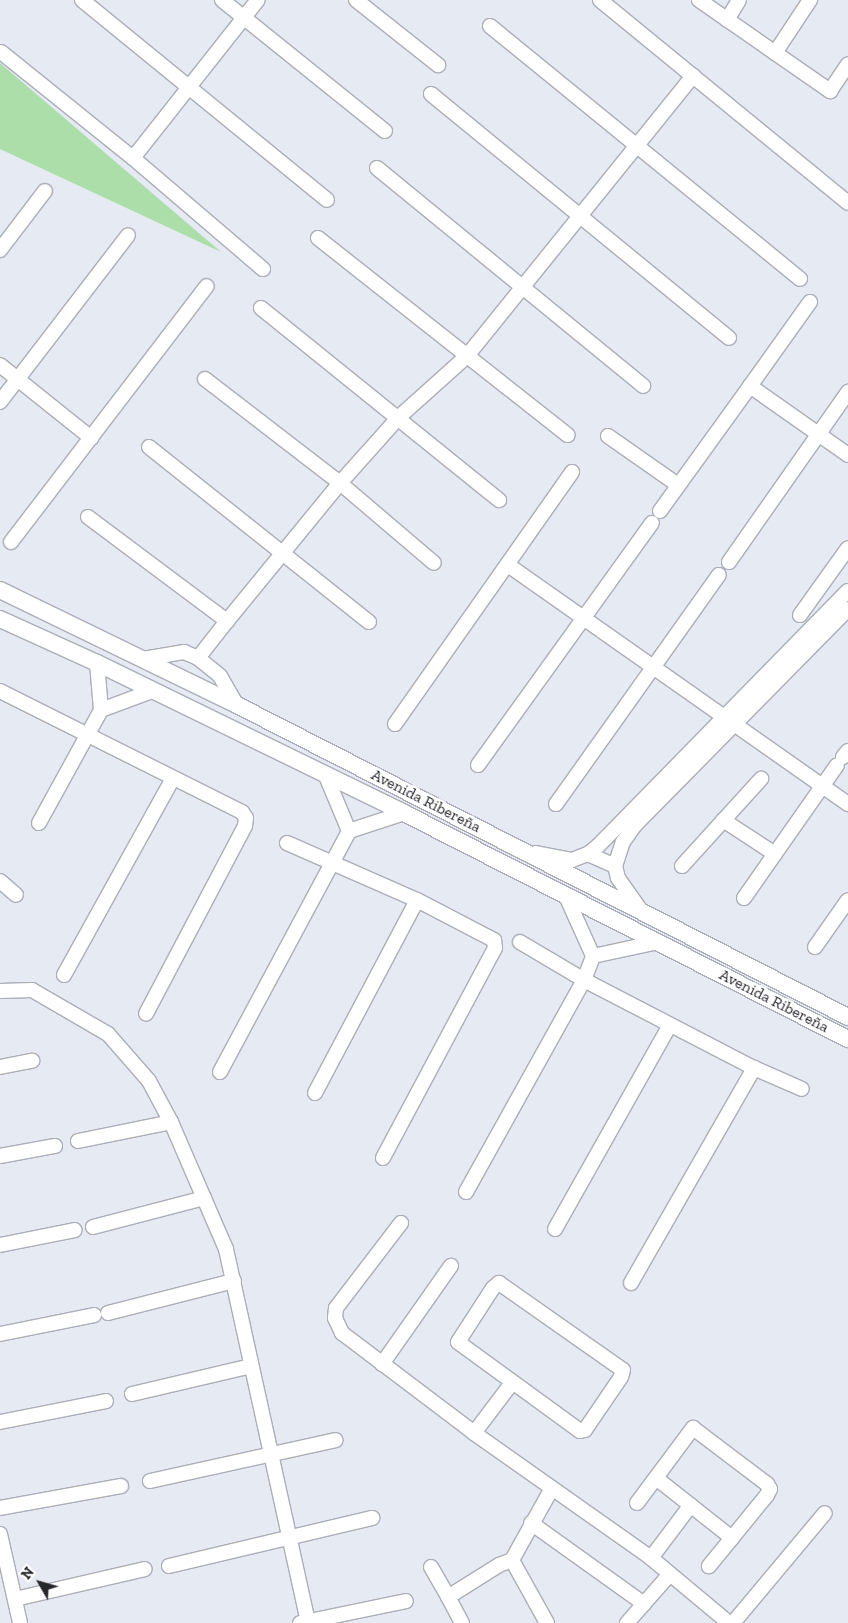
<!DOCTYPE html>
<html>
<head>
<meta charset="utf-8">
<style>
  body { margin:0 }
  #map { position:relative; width:848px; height:1623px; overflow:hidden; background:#e6eaf3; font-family:"Zilla Slab",serif }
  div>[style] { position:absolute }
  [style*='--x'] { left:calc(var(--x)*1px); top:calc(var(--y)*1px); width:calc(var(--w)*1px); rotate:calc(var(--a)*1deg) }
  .green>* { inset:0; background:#acdea9 }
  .roads { filter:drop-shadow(1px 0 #abaeb7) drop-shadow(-1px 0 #abaeb7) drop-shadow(0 1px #abaeb7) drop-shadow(0 -1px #abaeb7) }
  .minor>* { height:14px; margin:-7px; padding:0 7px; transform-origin:7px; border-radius:7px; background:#fff }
  .tertiary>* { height:16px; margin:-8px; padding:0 8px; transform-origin:8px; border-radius:8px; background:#fff }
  span { translate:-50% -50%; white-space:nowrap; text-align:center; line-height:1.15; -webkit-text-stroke:5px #fff; paint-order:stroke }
  .street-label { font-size:16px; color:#27282c }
  .north { position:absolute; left:15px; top:1558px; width:50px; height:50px; -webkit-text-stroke:4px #fff; paint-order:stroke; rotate:308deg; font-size:14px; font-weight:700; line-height:20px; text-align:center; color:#27282c }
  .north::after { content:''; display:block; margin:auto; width:18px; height:22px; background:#27282c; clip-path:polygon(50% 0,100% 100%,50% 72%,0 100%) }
</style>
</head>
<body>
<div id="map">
  <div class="green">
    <div style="clip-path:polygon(0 63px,221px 252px,0 149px)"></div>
  </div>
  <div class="roads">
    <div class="minor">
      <div style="--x:82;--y:0;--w:316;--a:39.2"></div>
      <div style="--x:222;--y:0;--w:209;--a:38.8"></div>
      <div style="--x:356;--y:0;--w:105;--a:38.4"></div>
      <div style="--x:600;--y:0;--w:120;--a:39.3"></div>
      <div style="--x:699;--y:0;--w:160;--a:34.8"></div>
      <div style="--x:830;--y:91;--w:32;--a:-56"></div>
      <div style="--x:727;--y:20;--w:23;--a:-59"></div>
      <div style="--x:490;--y:26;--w:400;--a:39.2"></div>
      <div style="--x:1;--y:52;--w:169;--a:38.8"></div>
      <div style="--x:133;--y:158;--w:171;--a:40.5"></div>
      <div style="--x:775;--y:53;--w:64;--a:-56.6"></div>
      <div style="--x:431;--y:94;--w:385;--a:39.3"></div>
      <div style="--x:133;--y:158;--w:201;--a:-51.7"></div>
      <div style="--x:377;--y:168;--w:344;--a:39.3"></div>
      <div style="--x:318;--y:238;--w:318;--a:38.3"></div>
      <div style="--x:0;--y:250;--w:74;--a:-52.7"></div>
      <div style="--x:810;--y:302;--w:103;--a:125.5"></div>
      <div style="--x:750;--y:386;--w:120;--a:35.1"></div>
      <div style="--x:261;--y:308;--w:306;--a:38.9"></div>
      <div style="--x:0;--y:365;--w:117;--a:38.7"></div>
      <div style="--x:205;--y:379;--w:170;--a:37.6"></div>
      <div style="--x:340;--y:483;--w:123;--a:40.4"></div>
      <div style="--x:0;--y:402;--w:210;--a:-52.5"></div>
      <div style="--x:608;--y:436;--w:85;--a:35"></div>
      <div style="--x:149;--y:447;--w:281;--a:38.5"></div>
      <div style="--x:660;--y:511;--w:154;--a:-54.2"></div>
      <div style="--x:88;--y:517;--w:174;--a:36.8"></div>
      <div style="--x:227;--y:621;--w:47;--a:128.1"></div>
      <div style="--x:11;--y:542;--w:322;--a:-52.6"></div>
      <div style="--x:729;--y:562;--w:208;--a:-55"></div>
      <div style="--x:508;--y:565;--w:416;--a:35.1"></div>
      <div style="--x:800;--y:615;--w:82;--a:-54.4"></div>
      <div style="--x:227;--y:621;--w:178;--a:-50.7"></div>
      <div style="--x:340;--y:483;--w:89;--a:-48.2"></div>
      <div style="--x:399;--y:417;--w:91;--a:-41.9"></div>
      <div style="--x:467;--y:356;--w:360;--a:-51.1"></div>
      <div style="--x:693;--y:76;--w:200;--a:39.3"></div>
      <div style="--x:143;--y:659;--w:42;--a:-9.7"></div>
      <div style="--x:184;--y:652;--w:15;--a:23"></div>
      <div style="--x:198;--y:658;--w:28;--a:39"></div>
      <div style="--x:220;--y:676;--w:34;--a:60"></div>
      <div style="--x:0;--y:691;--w:271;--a:26.6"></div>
      <div style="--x:242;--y:812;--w:7;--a:56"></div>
      <div style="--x:246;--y:818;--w:8;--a:97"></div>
      <div style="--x:245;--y:826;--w:212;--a:117.8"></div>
      <div style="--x:101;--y:710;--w:54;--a:-20.4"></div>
      <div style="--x:395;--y:724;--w:308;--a:-54.9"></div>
      <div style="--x:843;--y:757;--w:8;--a:-50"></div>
      <div style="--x:478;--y:765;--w:298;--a:-54.3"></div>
      <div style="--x:326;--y:776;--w:60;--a:67.3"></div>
      <div style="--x:556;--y:804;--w:281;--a:-54.6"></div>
      <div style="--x:723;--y:820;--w:62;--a:33.2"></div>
      <div style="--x:39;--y:823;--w:129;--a:-61.2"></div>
      <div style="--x:101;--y:710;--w:47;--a:-94.9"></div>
      <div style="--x:287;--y:843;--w:142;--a:23.7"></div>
      <div style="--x:417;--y:900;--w:87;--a:27.5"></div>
      <div style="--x:494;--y:940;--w:8;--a:83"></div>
      <div style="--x:495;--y:948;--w:238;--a:118.1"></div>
      <div style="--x:536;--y:853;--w:37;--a:11"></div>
      <div style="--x:572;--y:860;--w:17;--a:-21"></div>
      <div style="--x:588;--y:854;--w:13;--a:-39"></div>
      <div style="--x:598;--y:846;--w:357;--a:-45.6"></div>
      <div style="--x:588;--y:854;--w:30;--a:24"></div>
      <div style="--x:682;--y:866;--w:118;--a:-47.8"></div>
      <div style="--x:0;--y:881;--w:21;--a:41"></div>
      <div style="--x:744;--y:898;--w:162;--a:-55"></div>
      <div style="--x:642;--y:912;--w:42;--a:-125.2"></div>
      <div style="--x:618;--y:878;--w:12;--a:-104"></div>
      <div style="--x:615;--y:866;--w:25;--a:-72"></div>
      <div style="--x:623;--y:842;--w:21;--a:-55"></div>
      <div style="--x:635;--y:825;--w:303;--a:-45.4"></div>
      <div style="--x:520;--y:942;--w:74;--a:30.7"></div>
      <div style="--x:584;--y:980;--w:191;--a:27.4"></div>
      <div style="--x:754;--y:1068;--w:52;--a:23.6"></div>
      <div style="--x:815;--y:947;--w:57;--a:-54.9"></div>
      <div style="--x:593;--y:956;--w:66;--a:-12.2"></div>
      <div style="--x:64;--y:975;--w:223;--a:-61"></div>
      <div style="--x:0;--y:991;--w:32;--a:-2"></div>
      <div style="--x:32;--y:990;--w:88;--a:30.1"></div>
      <div style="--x:108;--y:1034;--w:62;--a:48.9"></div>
      <div style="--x:149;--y:1081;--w:47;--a:61.8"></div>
      <div style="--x:171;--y:1122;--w:138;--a:66.6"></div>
      <div style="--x:226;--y:1249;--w:383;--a:77.6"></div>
      <div style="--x:0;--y:1067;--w:33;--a:-11"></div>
      <div style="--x:220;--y:1072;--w:273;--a:-61.8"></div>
      <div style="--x:349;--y:831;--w:58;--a:-18.1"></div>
      <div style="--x:315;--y:1093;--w:218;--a:-62.1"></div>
      <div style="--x:78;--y:1141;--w:95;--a:-11.5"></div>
      <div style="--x:0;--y:1156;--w:56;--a:-10.3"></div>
      <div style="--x:466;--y:1192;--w:243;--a:-60.9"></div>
      <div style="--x:584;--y:980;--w:26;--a:-69"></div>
      <div style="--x:593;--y:956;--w:66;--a:-114.2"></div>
      <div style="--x:401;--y:1223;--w:107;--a:127.4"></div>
      <div style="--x:336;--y:1308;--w:10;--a:96"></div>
      <div style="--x:335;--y:1318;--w:17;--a:65"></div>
      <div style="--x:342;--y:1333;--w:166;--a:37.1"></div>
      <div style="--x:474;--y:1433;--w:217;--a:35.2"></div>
      <div style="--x:651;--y:1558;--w:102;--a:39.8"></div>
      <div style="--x:93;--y:1227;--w:115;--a:-14.6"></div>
      <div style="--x:555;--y:1229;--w:234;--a:-60.6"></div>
      <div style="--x:0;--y:1245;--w:76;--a:-11.3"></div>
      <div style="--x:499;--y:1283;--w:151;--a:35.1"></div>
      <div style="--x:623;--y:1370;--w:7;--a:106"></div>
      <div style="--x:621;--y:1377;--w:64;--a:124.2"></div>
      <div style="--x:585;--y:1430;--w:5;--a:169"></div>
      <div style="--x:580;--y:1431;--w:151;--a:-143.9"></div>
      <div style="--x:458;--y:1342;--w:64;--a:-57.1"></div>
      <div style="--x:493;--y:1288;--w:8;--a:-40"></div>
      <div style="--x:631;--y:1283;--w:248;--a:-60.2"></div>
      <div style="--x:108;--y:1313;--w:130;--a:-14.3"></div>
      <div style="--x:0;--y:1334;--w:96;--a:-11.4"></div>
      <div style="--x:382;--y:1364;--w:120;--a:-54.9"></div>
      <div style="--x:132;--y:1394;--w:122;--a:-13.2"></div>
      <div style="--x:0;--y:1422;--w:108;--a:-11.2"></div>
      <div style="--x:474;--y:1433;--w:63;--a:-52.8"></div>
      <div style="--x:656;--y:1478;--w:97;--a:38.3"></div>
      <div style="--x:150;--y:1481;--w:190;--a:-12.4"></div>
      <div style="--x:637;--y:1503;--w:94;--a:-53.3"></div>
      <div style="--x:693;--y:1428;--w:93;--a:37.1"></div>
      <div style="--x:767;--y:1484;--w:6;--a:59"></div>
      <div style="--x:770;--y:1489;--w:7;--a:117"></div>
      <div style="--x:767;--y:1495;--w:92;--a:129.2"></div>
      <div style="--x:0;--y:1508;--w:123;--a:-10.3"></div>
      <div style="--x:531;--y:1523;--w:139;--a:35.6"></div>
      <div style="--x:0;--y:1534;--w:91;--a:77.3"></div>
      <div style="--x:651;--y:1558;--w:66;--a:-53"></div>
      <div style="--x:169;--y:1566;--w:209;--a:-13.3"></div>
      <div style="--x:431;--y:1567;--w:34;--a:60"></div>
      <div style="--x:15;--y:1599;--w:133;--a:-13"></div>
      <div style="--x:300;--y:1623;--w:108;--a:-11.7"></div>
      <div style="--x:462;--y:1623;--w:30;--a:-118"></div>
      <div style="--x:448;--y:1597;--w:60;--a:-32.1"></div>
      <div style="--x:499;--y:1565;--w:14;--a:-21"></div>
      <div style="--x:547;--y:1623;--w:72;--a:-119.1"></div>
      <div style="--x:512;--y:1560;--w:82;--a:-60.9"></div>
      <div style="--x:627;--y:1623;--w:65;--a:-48.7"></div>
      <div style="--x:733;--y:1623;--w:143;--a:-50.1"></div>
    </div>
    <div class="tertiary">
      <div style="--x:0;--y:590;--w:263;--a:25.9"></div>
      <div style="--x:237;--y:705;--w:686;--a:27.05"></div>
      <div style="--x:0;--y:619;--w:107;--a:24.4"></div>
      <div style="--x:97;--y:663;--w:342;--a:26"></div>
      <div style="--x:404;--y:813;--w:498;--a:27"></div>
    </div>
  </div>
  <div class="street-label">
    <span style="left:426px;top:801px;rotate:27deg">Avenida Ribereña</span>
    <span style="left:774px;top:1001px;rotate:27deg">Avenida Ribereña</span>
  </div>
  <div class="north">N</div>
</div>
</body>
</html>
